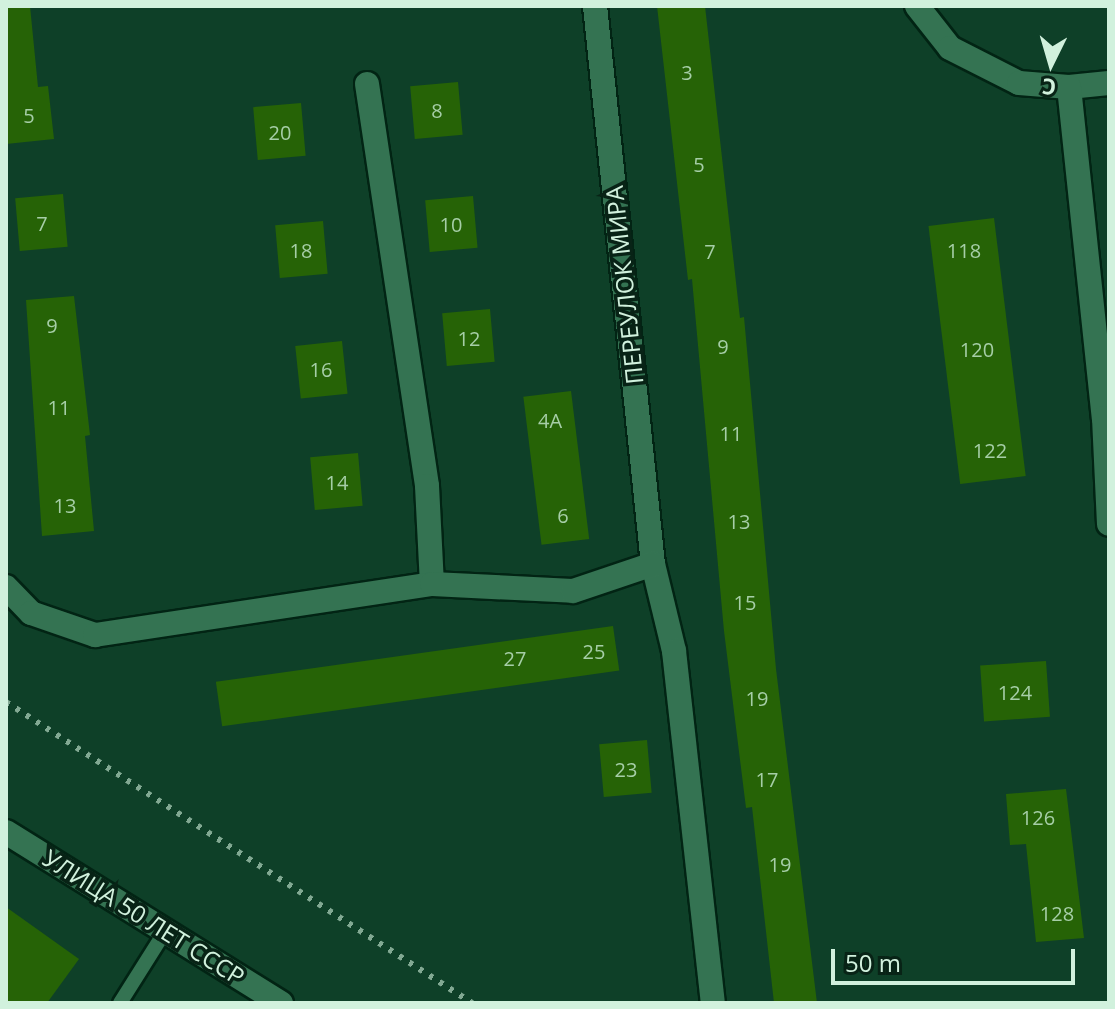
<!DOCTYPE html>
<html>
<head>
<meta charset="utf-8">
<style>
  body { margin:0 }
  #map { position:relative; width:1115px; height:1009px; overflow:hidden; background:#0e4028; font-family:"Open Sans",sans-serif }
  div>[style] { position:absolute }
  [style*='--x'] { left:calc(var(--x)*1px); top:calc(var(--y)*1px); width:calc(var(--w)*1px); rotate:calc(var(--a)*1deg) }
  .building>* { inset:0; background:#266306; transform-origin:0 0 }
  .roads { filter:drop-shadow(2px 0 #022414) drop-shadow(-2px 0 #022414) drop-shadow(0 2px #022414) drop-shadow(0 -2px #022414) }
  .lane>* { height:14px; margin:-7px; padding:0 7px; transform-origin:7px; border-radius:7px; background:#347352 }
  .street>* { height:24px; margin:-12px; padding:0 12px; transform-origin:12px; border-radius:12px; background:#347352 }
  .secondary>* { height:24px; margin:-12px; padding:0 12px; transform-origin:12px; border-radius:12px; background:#347352 }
  .rail>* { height:6px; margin-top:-3px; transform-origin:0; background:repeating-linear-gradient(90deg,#82a993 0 4px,transparent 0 12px) }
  span { translate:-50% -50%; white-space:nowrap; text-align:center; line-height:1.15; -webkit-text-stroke:7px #082316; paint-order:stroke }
  .number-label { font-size:20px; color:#a6cea7 }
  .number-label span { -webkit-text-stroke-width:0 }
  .street-label { font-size:24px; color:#d1f1dd }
  .frame { position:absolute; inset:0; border:8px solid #d1f1dd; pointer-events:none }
  .north { position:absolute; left:1011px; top:24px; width:80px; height:80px; -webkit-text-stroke:6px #082316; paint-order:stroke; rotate:185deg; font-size:22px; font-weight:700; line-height:32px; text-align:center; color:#d1f1dd }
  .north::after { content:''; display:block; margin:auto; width:28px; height:36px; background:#d1f1dd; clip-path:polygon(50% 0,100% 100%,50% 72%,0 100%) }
  .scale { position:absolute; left:831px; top:949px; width:244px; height:36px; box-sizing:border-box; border:4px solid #d1f1dd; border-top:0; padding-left:10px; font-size:24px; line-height:28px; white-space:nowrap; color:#d1f1dd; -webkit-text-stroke:6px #082316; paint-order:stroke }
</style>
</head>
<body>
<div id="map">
  <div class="building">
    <div style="clip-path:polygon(6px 6px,30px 6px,38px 87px,48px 86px,54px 139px,6px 144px)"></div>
    <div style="clip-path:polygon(657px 6px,705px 6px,740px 318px,744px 317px,776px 669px,817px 1003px,774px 1003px,752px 807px,746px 808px,724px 631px,692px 279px,688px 280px)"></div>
    <div style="left:458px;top:82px;width:53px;height:48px;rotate:85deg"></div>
    <div style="left:301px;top:103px;width:53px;height:48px;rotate:85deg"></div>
    <div style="left:63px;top:194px;width:53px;height:48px;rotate:85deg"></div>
    <div style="left:473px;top:196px;width:52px;height:48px;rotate:85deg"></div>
    <div style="left:994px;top:218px;width:260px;height:66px;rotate:83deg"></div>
    <div style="left:323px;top:221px;width:53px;height:48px;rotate:85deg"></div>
    <div style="clip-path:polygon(74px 296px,90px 435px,85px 436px,94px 531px,42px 536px,26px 300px)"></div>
    <div style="left:490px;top:309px;width:53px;height:48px;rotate:85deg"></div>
    <div style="left:342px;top:341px;width:53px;height:47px;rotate:84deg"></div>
    <div style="left:571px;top:391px;width:149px;height:48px;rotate:83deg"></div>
    <div style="left:358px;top:453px;width:53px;height:48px;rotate:85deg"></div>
    <div style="left:613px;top:626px;width:45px;height:401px;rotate:82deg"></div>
    <div style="left:1046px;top:661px;width:56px;height:66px;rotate:86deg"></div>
    <div style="left:647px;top:740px;width:53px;height:48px;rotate:85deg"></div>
    <div style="clip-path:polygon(1066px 789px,1084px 938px,1036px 942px,1026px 844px,1010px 845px,1006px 794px)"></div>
    <div style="clip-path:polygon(6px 907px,79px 959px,47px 1003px,6px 1003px)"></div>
  </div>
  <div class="roads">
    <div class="lane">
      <div style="--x:120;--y:1003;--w:86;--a:-57.8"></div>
    </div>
    <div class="street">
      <div style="--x:595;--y:6;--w:561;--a:84.07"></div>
      <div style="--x:653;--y:564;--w:89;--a:76.4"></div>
      <div style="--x:674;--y:651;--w:354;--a:83.7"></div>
      <div style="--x:917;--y:6;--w:53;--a:51.8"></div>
      <div style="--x:950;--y:48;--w:77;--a:26.9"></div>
      <div style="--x:1019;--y:83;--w:50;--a:4.6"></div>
      <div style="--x:1069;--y:87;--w:40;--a:-5.7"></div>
      <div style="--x:367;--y:84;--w:406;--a:81.5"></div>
      <div style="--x:427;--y:486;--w:98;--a:87.1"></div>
      <div style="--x:1069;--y:87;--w:333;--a:84"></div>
      <div style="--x:1104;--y:418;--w:106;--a:87.3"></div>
      <div style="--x:6;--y:587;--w:36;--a:46"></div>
      <div style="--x:31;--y:613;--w:68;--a:19"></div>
      <div style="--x:95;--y:635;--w:341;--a:-8.6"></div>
      <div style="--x:432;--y:584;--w:141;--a:2.8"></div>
      <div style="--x:573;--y:591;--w:84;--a:-18.6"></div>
    </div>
    <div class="secondary">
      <div style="--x:6;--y:832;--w:324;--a:31.9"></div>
    </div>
  </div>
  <div class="rail">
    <div style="--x:6;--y:702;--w:555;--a:32.86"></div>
  </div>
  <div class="number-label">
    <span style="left:687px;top:72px">3</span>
    <span style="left:437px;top:110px">8</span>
    <span style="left:29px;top:115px">5</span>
    <span style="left:280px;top:132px">20</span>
    <span style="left:699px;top:164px">5</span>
    <span style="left:42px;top:223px">7</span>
    <span style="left:451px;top:224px">10</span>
    <span style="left:301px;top:250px">18</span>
    <span style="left:964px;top:250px">118</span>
    <span style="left:710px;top:251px">7</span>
    <span style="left:52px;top:325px">9</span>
    <span style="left:469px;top:338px">12</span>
    <span style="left:723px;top:346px">9</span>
    <span style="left:977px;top:349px">120</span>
    <span style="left:321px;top:369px">16</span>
    <span style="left:59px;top:407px">11</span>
    <span style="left:550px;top:420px">4А</span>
    <span style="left:731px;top:433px">11</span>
    <span style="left:990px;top:450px">122</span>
    <span style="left:337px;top:482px">14</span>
    <span style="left:65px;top:505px">13</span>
    <span style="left:563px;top:515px">6</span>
    <span style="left:739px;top:521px">13</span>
    <span style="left:745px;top:602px">15</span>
    <span style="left:594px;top:651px">25</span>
    <span style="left:515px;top:658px">27</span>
    <span style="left:1015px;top:692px">124</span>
    <span style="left:757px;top:698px">19</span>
    <span style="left:626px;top:769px">23</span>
    <span style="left:767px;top:779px">17</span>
    <span style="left:1038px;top:817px">126</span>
    <span style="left:780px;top:864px">19</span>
    <span style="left:1057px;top:913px">128</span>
  </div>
  <div class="street-label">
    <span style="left:624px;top:285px;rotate:-96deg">ПЕРЕУЛОК МИРА</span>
    <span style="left:144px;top:917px;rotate:32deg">УЛИЦА 50 ЛЕТ СССР</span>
  </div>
  <div class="frame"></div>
  <div class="north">С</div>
  <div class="scale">50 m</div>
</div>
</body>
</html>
